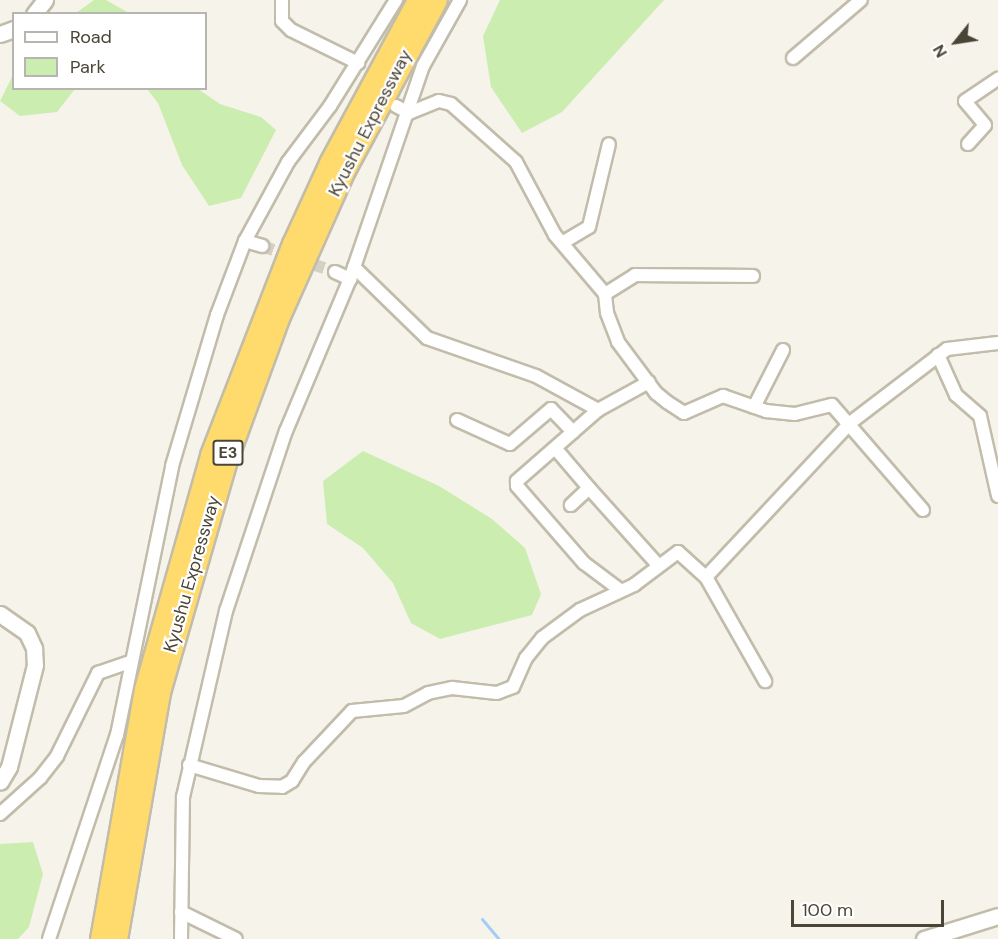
<!DOCTYPE html>
<html>
<head>
<meta charset="utf-8">
<style>
  body { margin:0 }
  #map { position:relative; width:998px; height:939px; overflow:hidden; background:#f6f3ea; font-family:"DM Sans",sans-serif }
  div>[style] { position:absolute }
  [style*='--x'] { left:calc(var(--x)*1px); top:calc(var(--y)*1px); width:calc(var(--w)*1px); rotate:calc(var(--a)*1deg) }
  .green>* { inset:0; background:#ccedb0 }
  .stream>* { height:3px; margin:-1.5px; padding:0 1.5px; transform-origin:1.5px; border-radius:1.5px; background:#a3cdf6 }
  .minor-tunnel>* { height:12px; margin-top:-6px; transform-origin:0; background:repeating-linear-gradient(90deg,#d4d0c6 0 12px,transparent 0 18px) }
  .roads { filter:drop-shadow(2px 0 #c2bcab) drop-shadow(-2px 0 #c2bcab) drop-shadow(0 2px #c2bcab) drop-shadow(0 -2px #c2bcab) }
  .minor>* { height:12px; margin:-6px; padding:0 6px; transform-origin:6px; border-radius:6px; background:#fff }
  .tertiary>* { height:15px; margin:-7.5px; padding:0 7.5px; transform-origin:7.5px; border-radius:7.5px; background:#fff }
  .motorway>* { height:21px; margin:-10.5px; padding:0 10.5px; transform-origin:10.5px; border-radius:10.5px; background:#ffda6c }
  span { translate:-50% -50%; white-space:nowrap; text-align:center; line-height:1.15; -webkit-text-stroke:4.5px #fff; paint-order:stroke }
  .shield-label span { padding:2px 4px; background:#fff; border:2px solid; border-radius:4px; -webkit-text-stroke-width:0 }
  .shield-label { font-size:16px; color:#4b4537; font-weight:700 }
  .street-label { font-size:18px; color:#4b4537 }
  .legend { position:absolute; left:12px; top:12px; width:195px; height:78px; box-sizing:border-box; background:#fff; border:2px solid #b7b5af; margin:0; padding:8px 10px; list-style:none; font-size:18px; color:#4b4537 }
  .legend li { display:flex; align-items:center; gap:12px; height:30px }
  .legend b { width:30px; border:2px solid #b7b5af }
  .north { position:absolute; left:926px; top:12px; width:60px; height:60px; -webkit-text-stroke:4px #fff; paint-order:stroke; rotate:240deg; font-size:16px; font-weight:700; line-height:24px; text-align:center; color:#4b4537 }
  .north::after { content:''; display:block; margin:auto; width:21px; height:27px; background:#4b4537; clip-path:polygon(50% 0,100% 100%,50% 72%,0 100%) }
  .scale { position:absolute; left:791px; top:900px; width:153px; height:27px; box-sizing:border-box; border:3px solid #4b4537; border-top:0; padding-left:8px; font-size:18px; line-height:21px; white-space:nowrap; color:#4b4537; -webkit-text-stroke:4px #fff; paint-order:stroke }
</style>
</head>
<body>
<div id="map">
  <div class="green">
    <div style="clip-path:polygon(94px 0,106px 0,129px 13px,76px 13px)"></div>
    <div style="clip-path:polygon(500px 0,664px 0,562px 112px,522px 133px,491px 87px,483px 36px)"></div>
    <div style="clip-path:polygon(13px 75px,14px 88px,75px 89px,57px 112px,20px 116px,0 101px)"></div>
    <div style="clip-path:polygon(147px 89px,198px 89px,220px 104px,261px 117px,276px 130px,241px 198px,209px 206px,182px 165px,158px 103px)"></div>
    <div style="clip-path:polygon(363px 451px,439px 486px,492px 519px,525px 548px,541px 594px,532px 615px,440px 639px,411px 623px,393px 583px,363px 548px,327px 524px,323px 481px)"></div>
    <div style="clip-path:polygon(33px 842px,43px 874px,29px 927px,18px 939px,0 939px,0 844px)"></div>
  </div>
  <div class="stream">
    <div style="--x:482;--y:919;--w:26;--a:50"></div>
  </div>
  <div class="minor-tunnel">
    <div style="--x:262;--y:246;--w:77;--a:19.6"></div>
  </div>
  <div class="roads">
    <div class="minor">
      <div style="--x:282;--y:0;--w:21;--a:90"></div>
      <div style="--x:282;--y:21;--w:13;--a:45"></div>
      <div style="--x:291;--y:30;--w:75;--a:26.2"></div>
      <div style="--x:793;--y:58;--w:89;--a:-40.5"></div>
      <div style="--x:396;--y:106;--w:15;--a:28"></div>
      <div style="--x:409;--y:113;--w:32;--a:-22"></div>
      <div style="--x:439;--y:101;--w:12;--a:14"></div>
      <div style="--x:451;--y:104;--w:87;--a:41.7"></div>
      <div style="--x:516;--y:162;--w:83;--a:61.9"></div>
      <div style="--x:555;--y:235;--w:77;--a:49.7"></div>
      <div style="--x:605;--y:294;--w:19;--a:84"></div>
      <div style="--x:607;--y:313;--w:31;--a:69"></div>
      <div style="--x:618;--y:342;--w:64;--a:53.3"></div>
      <div style="--x:656;--y:393;--w:14;--a:39"></div>
      <div style="--x:667;--y:402;--w:20;--a:33"></div>
      <div style="--x:684;--y:413;--w:43;--a:-23.6"></div>
      <div style="--x:723;--y:396;--w:46;--a:19.2"></div>
      <div style="--x:766;--y:411;--w:29;--a:6"></div>
      <div style="--x:795;--y:414;--w:38;--a:-14"></div>
      <div style="--x:832;--y:405;--w:139;--a:49.1"></div>
      <div style="--x:968;--y:144;--w:25;--a:-48"></div>
      <div style="--x:985;--y:125;--w:31;--a:-130"></div>
      <div style="--x:965;--y:101;--w:40;--a:-34"></div>
      <div style="--x:245;--y:241;--w:18;--a:16"></div>
      <div style="--x:562;--y:243;--w:31;--a:-31"></div>
      <div style="--x:589;--y:227;--w:85;--a:-76.5"></div>
      <div style="--x:354;--y:267;--w:102;--a:44.2"></div>
      <div style="--x:427;--y:338;--w:115;--a:19.2"></div>
      <div style="--x:536;--y:376;--w:71;--a:28.7"></div>
      <div style="--x:598;--y:410;--w:58;--a:-28.8"></div>
      <div style="--x:335;--y:272;--w:17;--a:25"></div>
      <div style="--x:605;--y:294;--w:36;--a:-32"></div>
      <div style="--x:635;--y:275;--w:118;--a:0.5"></div>
      <div style="--x:938;--y:355;--w:44;--a:65.8"></div>
      <div style="--x:956;--y:395;--w:32;--a:41"></div>
      <div style="--x:980;--y:416;--w:82;--a:77.3"></div>
      <div style="--x:754;--y:407;--w:64;--a:-63"></div>
      <div style="--x:598;--y:410;--w:108;--a:138.8"></div>
      <div style="--x:517;--y:481;--w:5;--a:90"></div>
      <div style="--x:517;--y:486;--w:102;--a:49"></div>
      <div style="--x:584;--y:563;--w:45;--a:36.9"></div>
      <div style="--x:457;--y:420;--w:58;--a:24.4"></div>
      <div style="--x:510;--y:444;--w:54;--a:-40.5"></div>
      <div style="--x:551;--y:409;--w:32;--a:46"></div>
      <div style="--x:555;--y:448;--w:52;--a:49.6"></div>
      <div style="--x:589;--y:488;--w:25;--a:137"></div>
      <div style="--x:589;--y:488;--w:103;--a:48.1"></div>
      <div style="--x:706;--y:577;--w:211;--a:-46.9"></div>
      <div style="--x:850;--y:423;--w:122;--a:-37.3"></div>
      <div style="--x:947;--y:349;--w:51;--a:-6.7"></div>
      <div style="--x:189;--y:765;--w:73;--a:16.7"></div>
      <div style="--x:259;--y:786;--w:23;--a:2"></div>
      <div style="--x:282;--y:787;--w:12;--a:-31"></div>
      <div style="--x:292;--y:781;--w:22;--a:-58"></div>
      <div style="--x:304;--y:762;--w:70;--a:-46.7"></div>
      <div style="--x:352;--y:711;--w:52;--a:-5.5"></div>
      <div style="--x:404;--y:706;--w:27;--a:-28"></div>
      <div style="--x:428;--y:693;--w:25;--a:-12"></div>
      <div style="--x:452;--y:688;--w:45;--a:6.3"></div>
      <div style="--x:497;--y:693;--w:17;--a:-21"></div>
      <div style="--x:513;--y:687;--w:32;--a:-66"></div>
      <div style="--x:526;--y:658;--w:26;--a:-51"></div>
      <div style="--x:542;--y:638;--w:47;--a:-36.4"></div>
      <div style="--x:580;--y:610;--w:60;--a:-24.8"></div>
      <div style="--x:634;--y:585;--w:55;--a:-36.9"></div>
      <div style="--x:678;--y:552;--w:38;--a:42"></div>
      <div style="--x:706;--y:577;--w:120;--a:60.4"></div>
      <div style="--x:0;--y:814;--w:54;--a:-42"></div>
      <div style="--x:40;--y:778;--w:28;--a:-52"></div>
      <div style="--x:57;--y:756;--w:93;--a:-63.7"></div>
      <div style="--x:98;--y:673;--w:34;--a:-19"></div>
      <div style="--x:181;--y:912;--w:61;--a:26.1"></div>
      <div style="--x:49;--y:939;--w:215;--a:-71.6"></div>
      <div style="--x:117;--y:735;--w:275;--a:-78.4"></div>
      <div style="--x:172;--y:466;--w:158;--a:-73.4"></div>
      <div style="--x:217;--y:315;--w:79;--a:-69.3"></div>
      <div style="--x:245;--y:241;--w:90;--a:-61.4"></div>
      <div style="--x:288;--y:162;--w:70;--a:-53.1"></div>
      <div style="--x:330;--y:106;--w:125;--a:-58.1"></div>
      <div style="--x:181;--y:939;--w:142;--a:-89.2"></div>
      <div style="--x:183;--y:797;--w:191;--a:-77"></div>
      <div style="--x:226;--y:611;--w:190;--a:-71.6"></div>
      <div style="--x:286;--y:431;--w:165;--a:-67.2"></div>
      <div style="--x:350;--y:279;--w:225;--a:-71.1"></div>
      <div style="--x:423;--y:66;--w:76;--a:-60.7"></div>
    </div>
    <div class="tertiary">
      <div style="--x:34;--y:14;--w:18;--a:-52"></div>
      <div style="--x:0;--y:34;--w:15;--a:-20"></div>
      <div style="--x:0;--y:614;--w:33;--a:35"></div>
      <div style="--x:27;--y:633;--w:17;--a:65"></div>
      <div style="--x:34;--y:648;--w:17;--a:87"></div>
      <div style="--x:35;--y:665;--w:105;--a:104.3"></div>
      <div style="--x:9;--y:767;--w:17;--a:121"></div>
      <div style="--x:924;--y:939;--w:77;--a:-17.3"></div>
    </div>
    <div class="motorway">
      <div style="--x:101;--y:939;--w:254;--a:-80"></div>
      <div style="--x:145;--y:689;--w:243;--a:-74.2"></div>
      <div style="--x:211;--y:455;--w:226;--a:-68.8"></div>
      <div style="--x:293;--y:244;--w:89;--a:-65.4"></div>
      <div style="--x:330;--y:163;--w:185;--a:-61.6"></div>
      <div style="--x:116;--y:939;--w:251;--a:-80.1"></div>
      <div style="--x:159;--y:692;--w:241;--a:-73.9"></div>
      <div style="--x:226;--y:460;--w:151;--a:-69.9"></div>
      <div style="--x:278;--y:318;--w:162;--a:-66"></div>
      <div style="--x:344;--y:170;--w:193;--a:-61.6"></div>
    </div>
  </div>
  <div class="shield-label">
    <span style="left:228px;top:453px">E3</span>
  </div>
  <div class="street-label">
    <span style="left:370px;top:123px;rotate:-63deg">Kyushu Expressway</span>
    <span style="left:192px;top:574px;rotate:-74deg">Kyushu Expressway</span>
  </div>
  <ul class="legend">
  <li><b style="height:8px;background:#fff"></b>Road</li>
  <li><b style="height:16px;background:#ccedb0"></b>Park</li>
  </ul>
  <div class="north">N</div>
  <div class="scale">100 m</div>
</div>
</body>
</html>
